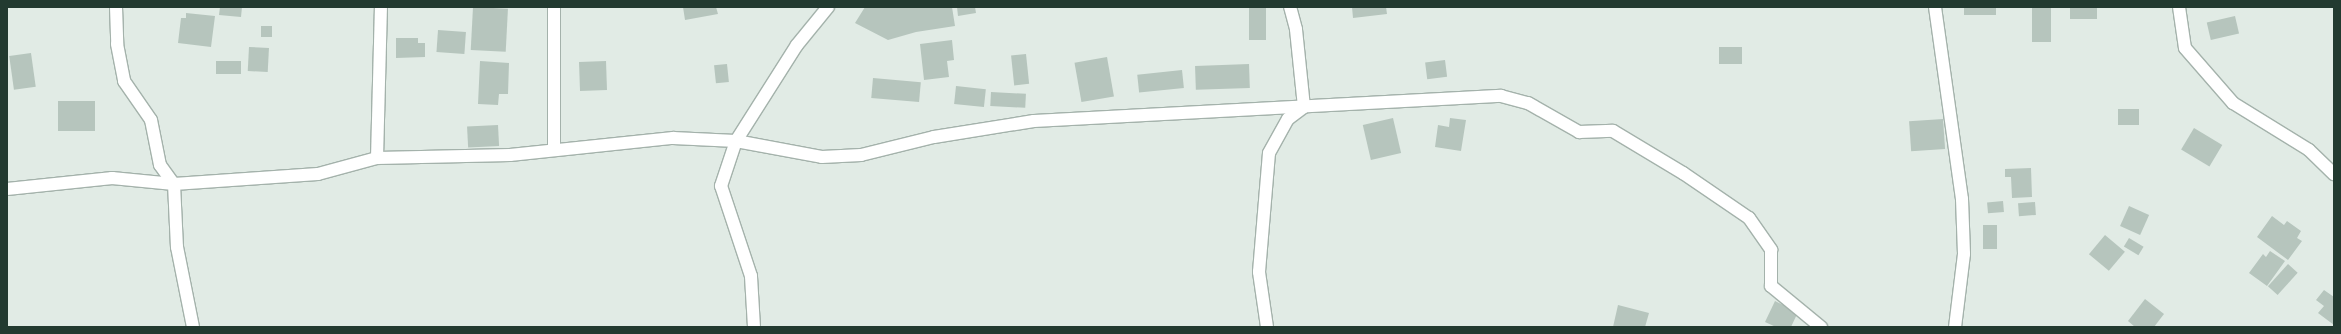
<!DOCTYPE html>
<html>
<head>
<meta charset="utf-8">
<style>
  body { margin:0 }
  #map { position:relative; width:2341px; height:334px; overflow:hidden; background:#e1ebe5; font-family:"IBM Plex Sans",sans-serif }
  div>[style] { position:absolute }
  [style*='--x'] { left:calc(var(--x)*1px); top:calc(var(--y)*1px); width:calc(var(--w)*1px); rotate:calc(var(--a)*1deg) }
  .building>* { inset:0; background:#b6c5bd; transform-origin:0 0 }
  .roads { filter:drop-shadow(1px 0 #a4b2ab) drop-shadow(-1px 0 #a4b2ab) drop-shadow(0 1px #a4b2ab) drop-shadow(0 -1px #a4b2ab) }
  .minor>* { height:12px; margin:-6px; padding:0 6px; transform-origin:6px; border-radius:6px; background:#fff }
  span { translate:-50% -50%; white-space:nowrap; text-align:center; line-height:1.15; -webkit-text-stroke:3px #f1f7f3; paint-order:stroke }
  .frame { position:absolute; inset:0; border:8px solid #223a30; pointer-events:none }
</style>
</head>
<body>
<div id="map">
  <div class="building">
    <div style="clip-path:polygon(220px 7px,242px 7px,241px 17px,219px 15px)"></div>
    <div style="left:473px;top:7px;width:35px;height:43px;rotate:3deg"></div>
    <div style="clip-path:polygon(683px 7px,716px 7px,718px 14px,685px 20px)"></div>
    <div style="clip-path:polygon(865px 7px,952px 7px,955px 26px,916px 32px,888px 40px,855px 23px)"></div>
    <div style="clip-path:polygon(957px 7px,975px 7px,976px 13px,958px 16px)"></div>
    <div style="left:1249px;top:7px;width:17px;height:33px"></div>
    <div style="clip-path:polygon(1352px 7px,1386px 7px,1387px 14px,1353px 18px)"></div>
    <div style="left:1964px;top:7px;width:32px;height:8px"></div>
    <div style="left:2032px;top:7px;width:19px;height:35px"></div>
    <div style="left:2070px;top:7px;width:27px;height:12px"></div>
    <div style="clip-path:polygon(186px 13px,215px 16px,211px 47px,178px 43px,181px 18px,186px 18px)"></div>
    <div style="left:2235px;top:16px;width:18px;height:29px;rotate:77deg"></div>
    <div style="left:261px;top:26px;width:11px;height:11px"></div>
    <div style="left:438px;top:30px;width:28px;height:22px;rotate:4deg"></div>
    <div style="clip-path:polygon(396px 38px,418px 38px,418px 43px,425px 43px,425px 57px,396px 58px)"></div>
    <div style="clip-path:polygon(952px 40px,954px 60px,947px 61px,949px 77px,924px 80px,920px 44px)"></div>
    <div style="left:249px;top:47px;width:20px;height:24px;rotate:3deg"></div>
    <div style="left:1719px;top:47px;width:23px;height:17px"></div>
    <div style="left:31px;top:53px;width:34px;height:22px;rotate:82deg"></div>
    <div style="left:1026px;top:54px;width:30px;height:15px;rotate:84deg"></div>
    <div style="left:1107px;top:57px;width:40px;height:33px;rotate:80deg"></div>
    <div style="left:1445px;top:60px;width:17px;height:20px;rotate:83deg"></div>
    <div style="left:216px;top:61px;width:25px;height:13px"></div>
    <div style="clip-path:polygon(480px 61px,509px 63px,508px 94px,499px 94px,498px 105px,478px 104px)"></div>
    <div style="left:606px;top:61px;width:29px;height:27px;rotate:88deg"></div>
    <div style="left:727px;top:64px;width:18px;height:13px;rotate:84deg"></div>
    <div style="left:1249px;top:64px;width:24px;height:54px;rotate:88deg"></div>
    <div style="left:1182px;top:70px;width:18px;height:45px;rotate:84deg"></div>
    <div style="left:873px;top:78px;width:48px;height:20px;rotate:5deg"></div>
    <div style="left:956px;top:86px;width:30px;height:18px;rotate:6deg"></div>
    <div style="left:991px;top:92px;width:35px;height:14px;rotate:3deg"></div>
    <div style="left:58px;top:101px;width:37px;height:30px"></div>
    <div style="left:2139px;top:109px;width:16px;height:21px;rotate:90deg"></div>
    <div style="left:1393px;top:118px;width:36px;height:31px;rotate:77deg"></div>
    <div style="clip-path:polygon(1450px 118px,1466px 120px,1461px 151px,1435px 147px,1438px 125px,1449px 127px)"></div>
    <div style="left:1943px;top:119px;width:30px;height:34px;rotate:86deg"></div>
    <div style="left:498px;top:125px;width:21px;height:31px;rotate:87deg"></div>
    <div style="left:2194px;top:128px;width:33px;height:25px;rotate:31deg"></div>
    <div style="clip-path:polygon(2031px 168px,2032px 197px,2012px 198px,2011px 177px,2005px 177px,2005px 169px)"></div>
    <div style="left:2003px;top:201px;width:11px;height:16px;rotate:85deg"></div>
    <div style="left:2035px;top:202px;width:13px;height:17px;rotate:86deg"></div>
    <div style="left:2129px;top:206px;width:22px;height:22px;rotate:24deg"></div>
    <div style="clip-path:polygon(2272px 216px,2284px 225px,2287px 221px,2301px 231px,2297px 238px,2302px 241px,2288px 260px,2257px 237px)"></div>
    <div style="left:1983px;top:225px;width:14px;height:24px"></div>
    <div style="left:2105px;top:235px;width:26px;height:25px;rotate:40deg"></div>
    <div style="left:2129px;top:238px;width:17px;height:10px;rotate:31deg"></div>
    <div style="clip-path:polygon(2270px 251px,2285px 261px,2267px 286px,2249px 273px,2263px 254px,2266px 257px)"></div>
    <div style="left:2288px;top:264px;width:13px;height:30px;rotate:42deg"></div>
    <div style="clip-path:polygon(2324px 290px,2334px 297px,2334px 325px,2318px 313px,2324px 306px,2316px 300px)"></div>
    <div style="clip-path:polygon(2145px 299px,2164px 314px,2154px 327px,2135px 327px,2128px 321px)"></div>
    <div style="clip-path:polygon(1775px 301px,1798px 312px,1791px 327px,1776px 327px,1765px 322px)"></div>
    <div style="clip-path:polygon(1618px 305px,1649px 313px,1645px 327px,1613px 327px)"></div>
  </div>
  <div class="roads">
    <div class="minor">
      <div style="--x:116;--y:7;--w:37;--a:88"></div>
      <div style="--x:117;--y:44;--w:38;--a:79"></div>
      <div style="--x:124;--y:81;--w:47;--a:55.3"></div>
      <div style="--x:151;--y:120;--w:46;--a:78.7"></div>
      <div style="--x:160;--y:165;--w:24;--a:54"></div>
      <div style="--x:174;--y:184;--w:63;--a:87.3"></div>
      <div style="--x:177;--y:247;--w:82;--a:78.7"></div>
      <div style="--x:554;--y:7;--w:142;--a:90"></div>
      <div style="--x:1935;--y:7;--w:194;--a:82"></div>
      <div style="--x:1962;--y:199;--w:55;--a:87.9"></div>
      <div style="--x:1964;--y:254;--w:74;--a:97"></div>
      <div style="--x:2179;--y:7;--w:41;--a:81.7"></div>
      <div style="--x:2185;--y:48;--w:73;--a:48.9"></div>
      <div style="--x:2233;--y:103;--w:89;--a:31.7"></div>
      <div style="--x:2309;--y:150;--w:35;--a:44"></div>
      <div style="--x:377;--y:158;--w:151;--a:-88.5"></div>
      <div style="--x:7;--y:189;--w:106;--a:-6"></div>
      <div style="--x:112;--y:178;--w:62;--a:5.5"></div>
      <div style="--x:174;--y:184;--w:144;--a:-4"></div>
      <div style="--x:318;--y:174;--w:61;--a:-15.2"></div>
      <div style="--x:377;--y:158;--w:133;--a:-1.3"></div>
      <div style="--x:510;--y:155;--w:164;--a:-6"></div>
      <div style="--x:673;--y:138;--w:63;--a:2.7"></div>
      <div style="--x:736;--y:141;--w:87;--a:10.5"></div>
      <div style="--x:822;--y:157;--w:39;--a:-3"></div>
      <div style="--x:861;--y:155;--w:75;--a:-13.9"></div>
      <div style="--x:934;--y:137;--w:101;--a:-9.1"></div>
      <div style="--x:1034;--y:121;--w:468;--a:-3.1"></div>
      <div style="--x:1501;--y:96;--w:28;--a:15"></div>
      <div style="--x:1528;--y:103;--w:59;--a:29.6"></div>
      <div style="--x:1579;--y:132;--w:34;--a:-2"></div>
      <div style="--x:1613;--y:131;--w:82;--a:31"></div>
      <div style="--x:1683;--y:173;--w:80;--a:34.3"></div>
      <div style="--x:1749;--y:218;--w:39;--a:55"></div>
      <div style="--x:1771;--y:250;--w:36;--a:90"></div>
      <div style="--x:1771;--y:286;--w:65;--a:39.4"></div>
      <div style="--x:754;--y:327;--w:51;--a:-93.4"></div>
      <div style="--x:751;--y:276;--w:95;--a:-108.4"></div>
      <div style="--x:721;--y:186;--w:47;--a:-71.6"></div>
      <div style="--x:736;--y:141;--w:114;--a:-57.6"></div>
      <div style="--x:797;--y:45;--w:49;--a:-50.8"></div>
      <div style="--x:1267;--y:327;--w:56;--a:-98.3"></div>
      <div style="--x:1259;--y:272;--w:119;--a:-85.2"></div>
      <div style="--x:1269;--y:153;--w:39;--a:-61"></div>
      <div style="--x:1288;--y:119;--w:20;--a:-37"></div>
      <div style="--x:1304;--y:107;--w:78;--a:-95.9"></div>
      <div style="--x:1296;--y:29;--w:23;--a:-105"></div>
    </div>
  </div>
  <div class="frame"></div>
</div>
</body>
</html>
